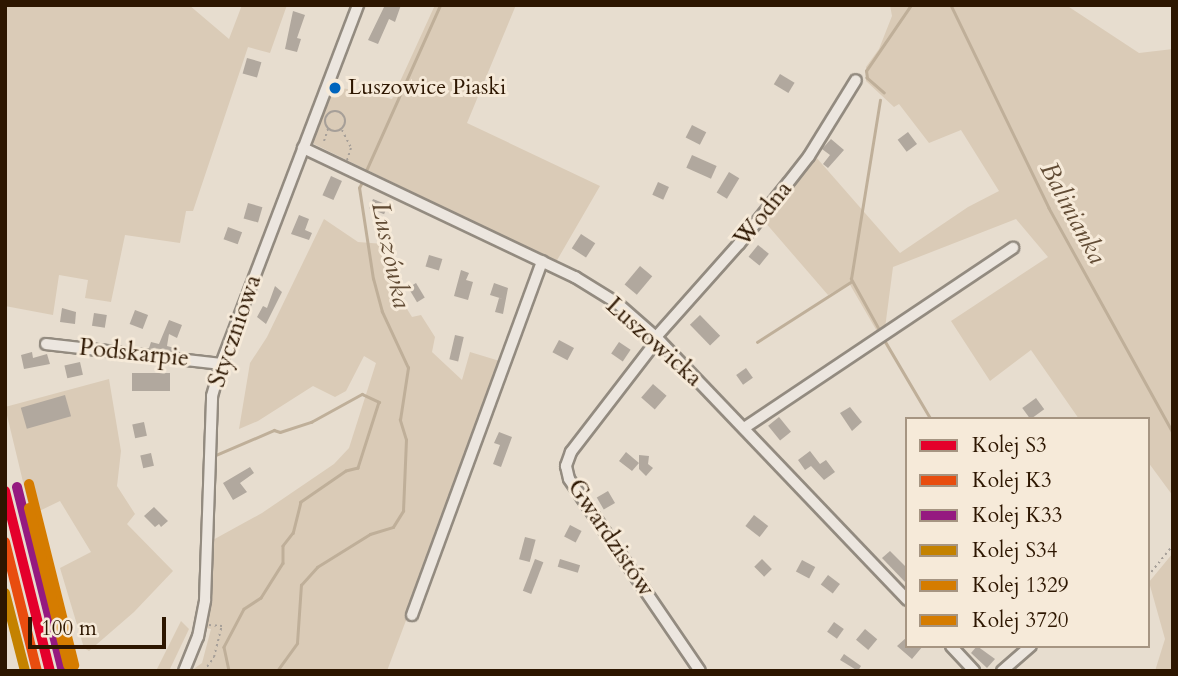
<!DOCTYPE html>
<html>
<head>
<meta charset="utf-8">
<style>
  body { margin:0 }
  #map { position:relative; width:1178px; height:676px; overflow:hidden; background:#e7ddcf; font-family:Cardo,serif }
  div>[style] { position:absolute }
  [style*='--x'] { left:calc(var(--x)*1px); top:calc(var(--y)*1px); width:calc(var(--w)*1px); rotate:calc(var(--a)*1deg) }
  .green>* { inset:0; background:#dacbb7 }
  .stream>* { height:2.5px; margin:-1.25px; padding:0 1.25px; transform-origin:1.25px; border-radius:1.25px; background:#bfaf99 }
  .building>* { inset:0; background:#b1a89e; transform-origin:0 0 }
  .path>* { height:2px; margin-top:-1px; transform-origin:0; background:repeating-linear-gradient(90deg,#a69f98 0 2px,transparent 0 5.5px) }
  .path>.ring { margin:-1px; padding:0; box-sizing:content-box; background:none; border:2px solid #a69f98; border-radius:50% }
  .roads { filter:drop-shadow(2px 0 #938b80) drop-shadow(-2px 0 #938b80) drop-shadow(0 2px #938b80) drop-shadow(0 -2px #938b80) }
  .minor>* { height:10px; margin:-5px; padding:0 5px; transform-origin:5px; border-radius:5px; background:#ece6df }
  .rail-1>* { height:10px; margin:-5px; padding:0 5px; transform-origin:5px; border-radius:5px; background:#e4002b }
  .rail-2>* { height:10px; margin:-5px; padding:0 5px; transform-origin:5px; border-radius:5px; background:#e84d0f }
  .rail-3>* { height:10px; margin:-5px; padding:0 5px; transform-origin:5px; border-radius:5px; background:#951a80 }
  .rail-4>* { height:10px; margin:-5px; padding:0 5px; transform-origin:5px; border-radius:5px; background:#c48200 }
  .rail-5>* { height:10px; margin:-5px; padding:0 5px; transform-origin:5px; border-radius:5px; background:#d57c00 }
  .rail-6>* { height:10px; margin:-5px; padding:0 5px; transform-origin:5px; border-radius:5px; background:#d57c00 }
  .dots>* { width:19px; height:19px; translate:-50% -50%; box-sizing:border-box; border:4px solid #f6ead9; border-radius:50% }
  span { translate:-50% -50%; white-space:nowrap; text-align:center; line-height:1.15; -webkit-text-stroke:6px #f6ead9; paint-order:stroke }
  .bus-label { font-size:22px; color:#2d1600 }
  .left { translate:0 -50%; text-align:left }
  .street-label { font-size:24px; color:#2d1600 }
  .water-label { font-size:26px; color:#614b34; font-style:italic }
  .frame { position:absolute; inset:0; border:7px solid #2d1600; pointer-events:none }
  .legend { position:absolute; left:905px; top:417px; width:245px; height:231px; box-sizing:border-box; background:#f6ead9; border:2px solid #a69582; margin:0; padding:9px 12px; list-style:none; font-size:21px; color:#2d1600 }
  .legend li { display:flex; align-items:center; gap:14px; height:35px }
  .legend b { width:35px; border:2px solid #a69582 }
  .scale { position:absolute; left:28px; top:617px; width:138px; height:32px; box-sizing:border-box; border:4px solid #2d1600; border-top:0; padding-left:9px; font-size:21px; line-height:24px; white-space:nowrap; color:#2d1600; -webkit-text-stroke:5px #f6ead9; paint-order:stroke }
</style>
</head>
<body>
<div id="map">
  <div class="green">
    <div style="clip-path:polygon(5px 5px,189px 5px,229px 39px,242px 5px,287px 5px,270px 53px,248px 47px,193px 211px,186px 211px,180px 243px,125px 235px,111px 302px,85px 298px,88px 280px,59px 275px,53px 315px,5px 306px)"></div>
    <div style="clip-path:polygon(435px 5px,516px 5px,467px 123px,600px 186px,556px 262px,314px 144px,313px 140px,331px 95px,338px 87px,392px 99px)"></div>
    <div style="clip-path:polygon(890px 5px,1066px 5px,1139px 53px,1173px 49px,1173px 496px,1148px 462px,1148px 419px,1079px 419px,1031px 350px,990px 381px,951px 321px,1048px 257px,1016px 219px,893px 267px,885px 328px,878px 333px,849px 283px,828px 295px,764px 221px,815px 156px,900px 253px,968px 207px,999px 191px,961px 130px,929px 143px,899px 104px,894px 107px,866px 81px,866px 67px,879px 49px,892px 16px)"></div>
    <div style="clip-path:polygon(324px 219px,358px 242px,384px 244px,397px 293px,412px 317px,421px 315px,435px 337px,432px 352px,462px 380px,470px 352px,503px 362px,387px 671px,191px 671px,202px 663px,211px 629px,206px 628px,211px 541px,262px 513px,334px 464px,349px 448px,376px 363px,364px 356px,346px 391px,335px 397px,313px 386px,258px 421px,239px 429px,250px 363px,267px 337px)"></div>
    <div style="clip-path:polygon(109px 379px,121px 451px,117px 486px,135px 514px,127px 524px,173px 571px,134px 612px,89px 651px,84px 648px,60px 568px,91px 552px,60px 501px,31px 515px,5px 407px)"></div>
    <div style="clip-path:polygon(1173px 553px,1173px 671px,1155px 671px,1165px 639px,1149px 582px)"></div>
    <div style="clip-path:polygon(181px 621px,189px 629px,169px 671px,156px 671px)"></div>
  </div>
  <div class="stream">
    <div style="--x:951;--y:5;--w:225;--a:64.2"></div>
    <div style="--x:1049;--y:208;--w:257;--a:61.1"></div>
    <div style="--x:884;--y:93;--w:23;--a:-139"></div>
    <div style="--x:867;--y:78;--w:7;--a:-98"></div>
    <div style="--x:866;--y:71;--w:80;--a:-55.7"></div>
    <div style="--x:365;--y:173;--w:184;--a:-65.9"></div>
    <div style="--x:878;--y:328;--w:56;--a:-118.9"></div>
    <div style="--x:851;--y:279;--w:181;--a:-80.8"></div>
    <div style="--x:885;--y:341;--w:91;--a:59.5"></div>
    <div style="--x:757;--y:342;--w:112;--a:-32.6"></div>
    <div style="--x:216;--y:455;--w:63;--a:-23.3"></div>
    <div style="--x:274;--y:430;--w:6;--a:18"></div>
    <div style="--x:280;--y:432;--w:33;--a:-18"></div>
    <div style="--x:311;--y:422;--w:58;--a:-28.8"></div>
    <div style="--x:362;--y:394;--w:19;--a:25"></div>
    <div style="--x:379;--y:402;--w:69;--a:107.7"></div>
    <div style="--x:358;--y:468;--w:12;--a:166"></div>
    <div style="--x:346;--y:471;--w:55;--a:145.4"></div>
    <div style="--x:301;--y:502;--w:32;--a:104"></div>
    <div style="--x:293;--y:533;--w:16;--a:128"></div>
    <div style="--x:283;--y:546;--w:17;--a:90"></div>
    <div style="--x:283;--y:563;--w:41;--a:122.2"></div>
    <div style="--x:261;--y:598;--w:20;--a:147"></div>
    <div style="--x:244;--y:609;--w:43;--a:117.8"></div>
    <div style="--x:224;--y:647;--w:25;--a:78"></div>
    <div style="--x:277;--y:671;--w:34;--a:-54"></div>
    <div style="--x:297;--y:643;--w:58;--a:-86.1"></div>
    <div style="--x:301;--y:585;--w:24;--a:-48"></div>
    <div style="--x:317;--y:567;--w:62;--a:-31.9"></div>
    <div style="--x:370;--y:534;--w:24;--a:-17"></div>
    <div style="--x:393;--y:527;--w:19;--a:-58"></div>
    <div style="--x:403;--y:511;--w:71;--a:-87.6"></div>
    <div style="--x:406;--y:440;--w:21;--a:-107"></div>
    <div style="--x:400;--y:420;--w:53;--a:-81.3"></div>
    <div style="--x:408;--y:368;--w:62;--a:-114.9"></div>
    <div style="--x:382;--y:312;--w:34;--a:-105"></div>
    <div style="--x:373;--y:279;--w:92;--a:-98.7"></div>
    <div style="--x:359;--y:188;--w:9;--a:-63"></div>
  </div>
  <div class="building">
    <div style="clip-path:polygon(385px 5px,401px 5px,395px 22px,389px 19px,378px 44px,368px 40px)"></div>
    <div style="clip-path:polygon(293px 11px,305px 15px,297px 38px,301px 39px,297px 52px,285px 49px)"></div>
    <div style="left:247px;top:58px;width:15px;height:16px;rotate:16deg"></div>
    <div style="left:780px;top:74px;width:17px;height:12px;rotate:31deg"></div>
    <div style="left:692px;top:125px;width:16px;height:14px;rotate:27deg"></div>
    <div style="left:908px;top:132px;width:15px;height:13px;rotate:53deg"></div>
    <div style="clip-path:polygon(831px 139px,844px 150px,828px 168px,823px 164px,830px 155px,822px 149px)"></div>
    <div style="left:692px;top:155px;width:27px;height:14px;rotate:24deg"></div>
    <div style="left:729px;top:172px;width:12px;height:24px;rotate:31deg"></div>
    <div style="left:331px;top:176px;width:12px;height:21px;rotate:24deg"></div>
    <div style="left:658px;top:182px;width:12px;height:14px;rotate:24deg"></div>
    <div style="left:373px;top:199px;width:16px;height:10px;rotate:22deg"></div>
    <div style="left:248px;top:203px;width:15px;height:16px;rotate:16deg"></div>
    <div style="clip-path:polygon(299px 215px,309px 219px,305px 230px,312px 233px,309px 240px,291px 234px)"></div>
    <div style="left:228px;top:227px;width:15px;height:13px;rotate:20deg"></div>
    <div style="left:581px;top:234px;width:17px;height:17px;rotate:33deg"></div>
    <div style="left:758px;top:245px;width:14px;height:15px;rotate:39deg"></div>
    <div style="left:429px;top:255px;width:14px;height:12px;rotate:17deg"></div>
    <div style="left:640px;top:266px;width:16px;height:24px;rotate:40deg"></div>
    <div style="clip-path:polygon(461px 270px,469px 273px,466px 280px,473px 282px,468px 300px,454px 296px)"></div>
    <div style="left:416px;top:283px;width:17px;height:9px;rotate:59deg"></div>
    <div style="clip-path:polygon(494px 283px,508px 288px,503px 314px,495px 312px,499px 298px,503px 299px,490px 295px)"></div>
    <div style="clip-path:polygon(275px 286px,282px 292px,266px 324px,257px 317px,263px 306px,267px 308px)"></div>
    <div style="clip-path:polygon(62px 308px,76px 312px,75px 324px,60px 322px)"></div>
    <div style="left:135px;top:310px;width:14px;height:15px;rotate:21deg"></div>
    <div style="left:94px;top:313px;width:13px;height:13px;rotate:9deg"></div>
    <div style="left:700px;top:315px;width:29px;height:14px;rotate:46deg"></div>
    <div style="clip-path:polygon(169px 320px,182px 325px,177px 338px,169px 334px,167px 346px,178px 349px,177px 352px,149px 348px,151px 342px,159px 344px)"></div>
    <div style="left:455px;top:335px;width:9px;height:25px;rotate:13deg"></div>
    <div style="left:559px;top:340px;width:17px;height:14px;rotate:28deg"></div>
    <div style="left:619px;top:342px;width:14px;height:14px;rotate:34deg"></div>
    <div style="clip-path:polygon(32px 352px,33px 358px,47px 354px,50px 364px,24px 369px,21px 355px)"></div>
    <div style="left:80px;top:362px;width:13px;height:16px;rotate:77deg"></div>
    <div style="left:746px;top:368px;width:12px;height:12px;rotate:55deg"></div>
    <div style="left:170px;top:373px;width:18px;height:38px;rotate:90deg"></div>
    <div style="left:653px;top:384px;width:18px;height:18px;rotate:41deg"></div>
    <div style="left:65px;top:395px;width:22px;height:46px;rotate:74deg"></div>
    <div style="left:1036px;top:398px;width:14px;height:17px;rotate:54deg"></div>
    <div style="clip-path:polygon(850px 407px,862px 422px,852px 431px,840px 413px)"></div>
    <div style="left:779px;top:417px;width:19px;height:14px;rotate:51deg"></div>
    <div style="left:144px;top:422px;width:14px;height:12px;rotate:78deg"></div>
    <div style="clip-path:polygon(499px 432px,512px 437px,501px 467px,493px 464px,500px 445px,494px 443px)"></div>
    <div style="clip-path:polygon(810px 451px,820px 464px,826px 460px,835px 472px,824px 480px,811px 466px,805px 470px,798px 460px)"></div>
    <div style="clip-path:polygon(626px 452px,639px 463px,639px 455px,649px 456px,648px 464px,653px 468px,646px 476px,639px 469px,639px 463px,632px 471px,619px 461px)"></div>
    <div style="left:151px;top:453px;width:13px;height:11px;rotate:77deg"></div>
    <div style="clip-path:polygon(250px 467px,254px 473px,240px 483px,247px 492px,233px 500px,223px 483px)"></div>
    <div style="left:608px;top:491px;width:14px;height:13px;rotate:60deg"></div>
    <div style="clip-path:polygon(154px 507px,168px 521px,161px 527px,159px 524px,155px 527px,144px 516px)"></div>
    <div style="left:754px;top:515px;width:18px;height:14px;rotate:38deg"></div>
    <div style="left:570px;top:525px;width:13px;height:13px;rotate:27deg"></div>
    <div style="left:525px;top:537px;width:11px;height:23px;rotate:15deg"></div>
    <div style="clip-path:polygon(890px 551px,907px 568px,907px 584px,882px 558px)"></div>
    <div style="left:535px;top:559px;width:9px;height:34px;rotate:21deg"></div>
    <div style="left:560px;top:559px;width:21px;height:8px;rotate:17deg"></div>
    <div style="left:762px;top:559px;width:14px;height:11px;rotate:45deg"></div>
    <div style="left:802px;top:560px;width:15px;height:13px;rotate:28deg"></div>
    <div style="left:828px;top:575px;width:15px;height:12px;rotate:37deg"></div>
    <div style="left:834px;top:622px;width:12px;height:12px;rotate:35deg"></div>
    <div style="left:865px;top:629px;width:16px;height:14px;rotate:40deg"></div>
    <div style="clip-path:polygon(907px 637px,907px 646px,923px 646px,912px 659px,897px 646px)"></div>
    <div style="clip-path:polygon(977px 646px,995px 659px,987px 668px,971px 653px)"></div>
    <div style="clip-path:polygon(844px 654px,861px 666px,858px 671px,840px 660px)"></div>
  </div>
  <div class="path">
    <div class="ring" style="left:325px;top:111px;width:18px;height:18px"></div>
    <div style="--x:342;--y:130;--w:20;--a:63"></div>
    <div style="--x:351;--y:148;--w:13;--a:108"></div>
    <div style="--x:324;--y:141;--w:13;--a:-72"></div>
    <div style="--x:1148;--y:576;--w:40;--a:-51"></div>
    <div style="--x:204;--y:671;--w:17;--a:-54"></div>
    <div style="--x:214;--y:657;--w:32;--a:-76"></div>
    <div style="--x:222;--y:626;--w:13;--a:-176"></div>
  </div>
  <div class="roads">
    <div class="minor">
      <div style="--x:303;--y:148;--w:301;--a:25.4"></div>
      <div style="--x:575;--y:277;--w:49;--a:31.8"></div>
      <div style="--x:617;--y:303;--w:55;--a:41.3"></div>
      <div style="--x:658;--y:339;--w:361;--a:46.3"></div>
      <div style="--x:656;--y:337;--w:125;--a:-48.3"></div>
      <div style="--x:739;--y:244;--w:78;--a:-51.2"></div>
      <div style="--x:788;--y:183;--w:34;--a:-52"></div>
      <div style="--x:809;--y:156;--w:89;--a:-58.3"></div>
      <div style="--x:658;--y:339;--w:143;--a:127.6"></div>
      <div style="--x:571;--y:452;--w:15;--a:110"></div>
      <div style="--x:566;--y:466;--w:13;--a:77"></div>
      <div style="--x:569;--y:479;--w:232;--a:55.7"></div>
      <div style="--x:46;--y:344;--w:176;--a:6.5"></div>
      <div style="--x:744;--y:428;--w:324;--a:-33.8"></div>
      <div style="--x:412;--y:615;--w:377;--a:-69.8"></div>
      <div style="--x:951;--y:646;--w:34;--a:47"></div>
      <div style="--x:184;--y:671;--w:37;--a:-68"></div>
      <div style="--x:198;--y:637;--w:38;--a:-79"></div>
      <div style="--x:205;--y:600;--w:204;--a:-88"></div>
      <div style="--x:212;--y:396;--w:33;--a:-74"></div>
      <div style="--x:221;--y:364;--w:384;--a:-69.1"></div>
      <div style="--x:1002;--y:671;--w:38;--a:-41"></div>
    </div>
  </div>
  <div class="rail-1">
    <div style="--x:5;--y:491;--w:186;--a:76"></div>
  </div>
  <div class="rail-2">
    <div style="--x:5;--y:542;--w:133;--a:76.1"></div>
  </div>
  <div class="rail-3">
    <div style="--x:17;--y:487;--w:187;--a:76"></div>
  </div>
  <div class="rail-4">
    <div style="--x:5;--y:593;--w:81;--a:75.6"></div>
  </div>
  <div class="rail-5">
    <div style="--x:29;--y:484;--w:187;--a:76"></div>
  </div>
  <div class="rail-6">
    <div style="--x:29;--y:508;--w:162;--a:76"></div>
  </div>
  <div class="dots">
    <div style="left:335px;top:88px;background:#0065bd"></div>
  </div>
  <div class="bus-label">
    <span class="left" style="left:348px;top:88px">Luszowice Piaski</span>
  </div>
  <div class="street-label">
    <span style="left:763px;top:214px;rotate:-51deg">Wodna</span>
    <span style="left:235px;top:331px;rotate:-71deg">Styczniowa</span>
    <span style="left:654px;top:342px;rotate:42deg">Luszowicka</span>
    <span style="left:134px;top:353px;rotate:6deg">Podskarpie</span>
    <span style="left:611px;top:538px;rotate:56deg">Gwardzistów</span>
  </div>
  <div class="water-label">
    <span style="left:1073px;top:213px;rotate:62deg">Balinianka</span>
    <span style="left:391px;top:255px;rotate:78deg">Luszówka</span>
  </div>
  <div class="frame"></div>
  <ul class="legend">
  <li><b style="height:9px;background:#e4002b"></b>Kolej S3</li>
  <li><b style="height:9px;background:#e84d0f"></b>Kolej K3</li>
  <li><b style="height:9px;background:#951a80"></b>Kolej K33</li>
  <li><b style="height:9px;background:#c48200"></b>Kolej S34</li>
  <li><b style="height:9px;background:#d57c00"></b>Kolej 1329</li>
  <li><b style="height:9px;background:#d57c00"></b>Kolej 3720</li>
  </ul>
  <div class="scale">100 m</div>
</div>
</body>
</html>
